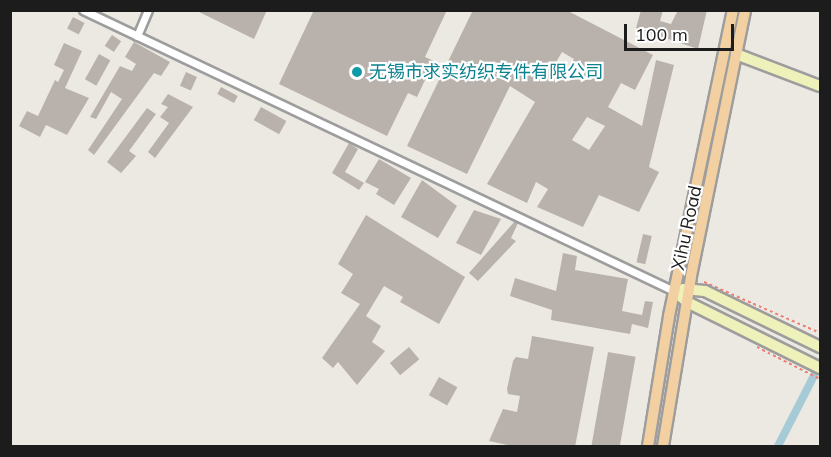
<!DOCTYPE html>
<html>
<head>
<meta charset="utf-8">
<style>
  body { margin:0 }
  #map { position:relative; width:831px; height:457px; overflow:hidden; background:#ece9e2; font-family:Mulish,"Noto Sans SC",sans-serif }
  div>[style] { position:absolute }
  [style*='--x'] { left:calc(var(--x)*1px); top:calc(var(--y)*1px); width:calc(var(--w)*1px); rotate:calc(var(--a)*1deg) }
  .canal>* { height:8px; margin:-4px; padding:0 4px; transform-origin:4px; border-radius:4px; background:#a6cad6 }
  .building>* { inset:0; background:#b9b2ac; transform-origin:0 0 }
  .path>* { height:1.5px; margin-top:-0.75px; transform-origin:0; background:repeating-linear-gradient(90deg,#eb8274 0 3px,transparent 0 6px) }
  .roads { filter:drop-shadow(2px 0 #9d9d9d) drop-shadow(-2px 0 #9d9d9d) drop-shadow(0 2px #9d9d9d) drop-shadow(0 -2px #9d9d9d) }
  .street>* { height:7px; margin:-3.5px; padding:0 3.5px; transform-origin:3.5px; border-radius:3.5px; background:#fff }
  .secondary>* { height:10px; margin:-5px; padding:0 5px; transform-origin:5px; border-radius:5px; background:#eef2ba }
  .primary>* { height:10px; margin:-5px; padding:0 5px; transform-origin:5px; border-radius:5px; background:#f2d0a1 }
  .dots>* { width:16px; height:16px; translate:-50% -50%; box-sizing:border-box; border:3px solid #fff; border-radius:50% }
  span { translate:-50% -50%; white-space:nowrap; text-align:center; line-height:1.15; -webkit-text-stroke:4.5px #fff; paint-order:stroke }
  .culture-label { font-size:18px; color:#0d838f }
  .left { translate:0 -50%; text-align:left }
  .street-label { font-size:18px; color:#1c1c1c }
  .frame { position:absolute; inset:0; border:12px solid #1c1c1c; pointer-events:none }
  .scale { position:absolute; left:624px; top:24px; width:110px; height:27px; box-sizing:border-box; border:3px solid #1c1c1c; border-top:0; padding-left:8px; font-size:18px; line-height:21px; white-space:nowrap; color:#1c1c1c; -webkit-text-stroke:4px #fff; paint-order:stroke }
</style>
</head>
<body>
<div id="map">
  <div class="canal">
    <div style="--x:778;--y:446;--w:92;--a:-62.9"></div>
  </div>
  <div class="building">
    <div style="clip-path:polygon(195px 10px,267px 10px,254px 39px)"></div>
    <div style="clip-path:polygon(314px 10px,447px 10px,425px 57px,434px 61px,417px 97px,408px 93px,387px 136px,279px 84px)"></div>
    <div style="clip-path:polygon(evenodd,473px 10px,566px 10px,653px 55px,635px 90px,621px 83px,608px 107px,642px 126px,656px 60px,674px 65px,649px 167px,659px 172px,639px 212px,599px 195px,583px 227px,537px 207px,548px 189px,536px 182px,527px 203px,487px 184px,535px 102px,510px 86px,467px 174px,407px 146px,473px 10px,562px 52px,574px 59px,565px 75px,552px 69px,562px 52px,473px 10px,587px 117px,605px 126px,589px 150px,572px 140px,587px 117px)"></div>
    <div style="clip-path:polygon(641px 10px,663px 10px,660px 21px,671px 24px,678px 10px,707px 10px,698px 49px,636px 28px)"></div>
    <div style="left:73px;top:17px;width:13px;height:13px;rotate:27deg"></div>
    <div style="left:112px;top:35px;width:11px;height:13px;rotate:34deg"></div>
    <div style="clip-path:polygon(134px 42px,170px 62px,161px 76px,154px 73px,94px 155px,88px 150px,122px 99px,111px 92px,96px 119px,90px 117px,120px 66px,132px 71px,136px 64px,125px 57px)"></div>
    <div style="clip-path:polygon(64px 43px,82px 51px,65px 88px,89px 98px,67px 135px,46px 125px,40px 137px,19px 126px,27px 111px,38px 116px,55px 80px,58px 82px,64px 70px,54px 65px)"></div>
    <div style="left:99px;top:54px;width:13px;height:29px;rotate:29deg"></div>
    <div style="left:186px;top:72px;width:12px;height:15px;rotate:24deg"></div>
    <div style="left:221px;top:87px;width:19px;height:8px;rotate:28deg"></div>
    <div style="clip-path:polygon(168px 94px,193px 107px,155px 158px,148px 152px,169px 123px,160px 117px,168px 107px,161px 104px)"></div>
    <div style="left:261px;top:107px;width:29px;height:15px;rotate:29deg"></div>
    <div style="clip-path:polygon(147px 108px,156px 114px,129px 151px,136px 156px,121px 173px,107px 162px)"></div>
    <div style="clip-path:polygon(349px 143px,358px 149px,345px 172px,364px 183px,359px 190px,332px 173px)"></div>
    <div style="clip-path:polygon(379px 159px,411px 178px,394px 205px,376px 194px,379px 189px,365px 182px)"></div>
    <div style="clip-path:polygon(422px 180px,457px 206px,438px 238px,401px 217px)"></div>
    <div style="clip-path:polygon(474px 210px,501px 219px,481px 255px,456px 243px)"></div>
    <div style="clip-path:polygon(366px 215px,465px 277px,439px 324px,400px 302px,403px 297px,384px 286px,366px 316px,381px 326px,372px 342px,385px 351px,357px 385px,338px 362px,333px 368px,322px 358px,360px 304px,341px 293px,353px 274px,338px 264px)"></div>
    <div style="clip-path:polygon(515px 221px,518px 223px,511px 238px,516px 241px,478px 281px,469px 273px)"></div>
    <div style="left:643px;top:234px;width:9px;height:29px;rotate:13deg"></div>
    <div style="clip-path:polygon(563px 253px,577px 256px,575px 270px,628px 279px,622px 311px,642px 315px,645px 301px,653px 302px,648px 328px,632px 324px,630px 334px,551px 320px,552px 310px,510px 296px,515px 278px,556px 291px)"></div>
    <div style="clip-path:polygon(532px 336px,594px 347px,575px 447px,517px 447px,489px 441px,503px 409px,517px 412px,520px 396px,508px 394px,507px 389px,513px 361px,516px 357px,528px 359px)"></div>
    <div style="left:409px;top:347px;width:16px;height:25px;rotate:50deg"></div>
    <div style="left:608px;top:352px;width:28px;height:97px;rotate:10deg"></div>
    <div style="left:439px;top:377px;width:21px;height:21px;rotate:29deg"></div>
  </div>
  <div class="path">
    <div style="--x:704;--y:282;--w:127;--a:23.7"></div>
    <div style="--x:757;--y:347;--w:71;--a:26.9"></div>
  </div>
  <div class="roads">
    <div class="street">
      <div style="--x:83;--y:10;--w:654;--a:25.43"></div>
      <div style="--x:137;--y:36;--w:28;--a:-67"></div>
    </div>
    <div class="secondary">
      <div style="--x:736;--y:54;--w:90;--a:20.9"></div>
      <div style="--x:683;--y:289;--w:22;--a:5"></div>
      <div style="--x:705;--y:291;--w:128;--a:26"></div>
      <div style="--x:674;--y:291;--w:17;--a:40"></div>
      <div style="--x:687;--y:302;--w:148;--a:26.4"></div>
    </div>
    <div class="primary">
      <div style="--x:648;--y:446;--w:132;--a:-80.8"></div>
      <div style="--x:669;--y:316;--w:313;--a:-78.2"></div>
      <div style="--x:663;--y:446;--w:172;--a:-80.6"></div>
      <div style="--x:691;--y:276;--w:271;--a:-78.5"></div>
    </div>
  </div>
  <div class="dots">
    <div style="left:357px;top:72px;background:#0f9aa8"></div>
  </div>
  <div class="culture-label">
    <span class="left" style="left:369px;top:72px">无锡市求实纺织专件有限公司</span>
  </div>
  <div class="street-label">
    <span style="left:687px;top:228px;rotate:-78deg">Xihu Road</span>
  </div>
  <div class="frame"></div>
  <div class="scale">100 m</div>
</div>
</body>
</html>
